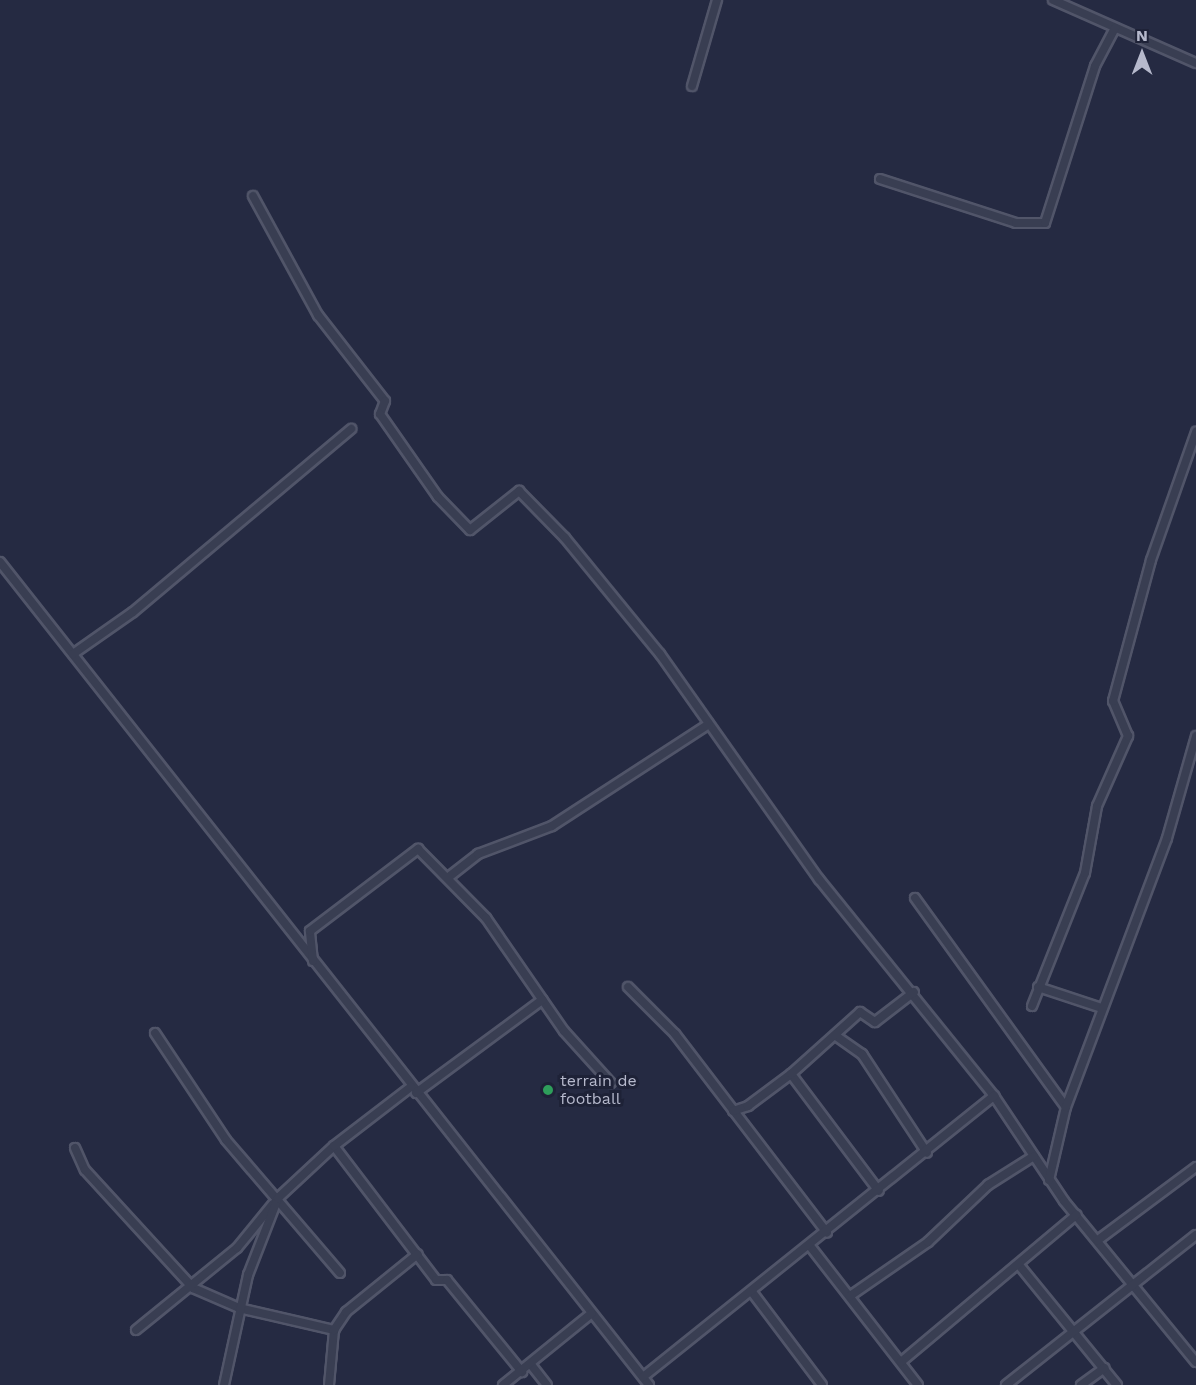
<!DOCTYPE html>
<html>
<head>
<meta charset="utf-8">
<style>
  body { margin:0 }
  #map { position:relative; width:1196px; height:1385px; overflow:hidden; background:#252a42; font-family:"Work Sans",sans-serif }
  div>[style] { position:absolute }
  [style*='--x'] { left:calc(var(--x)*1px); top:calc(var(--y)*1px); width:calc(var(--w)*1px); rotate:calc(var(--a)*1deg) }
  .roads { filter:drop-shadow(2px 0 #515569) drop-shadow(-2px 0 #515569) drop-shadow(0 2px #515569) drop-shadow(0 -2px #515569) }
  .minor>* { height:8px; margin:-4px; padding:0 4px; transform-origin:4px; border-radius:4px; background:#393e52 }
  .dots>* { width:16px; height:16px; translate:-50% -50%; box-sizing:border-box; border:3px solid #1e2237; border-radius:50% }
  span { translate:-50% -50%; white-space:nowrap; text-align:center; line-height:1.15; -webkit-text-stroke:6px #1e2237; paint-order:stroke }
  .poi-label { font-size:16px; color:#b6b9cc }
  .left { translate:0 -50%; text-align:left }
  .north { position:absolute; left:1112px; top:24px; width:60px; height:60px; -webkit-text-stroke:4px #1e2237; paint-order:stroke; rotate:0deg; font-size:16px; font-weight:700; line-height:24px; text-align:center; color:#b6b9cc }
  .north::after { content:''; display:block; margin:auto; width:21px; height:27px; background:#b6b9cc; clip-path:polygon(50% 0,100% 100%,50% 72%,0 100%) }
</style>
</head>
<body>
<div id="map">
  <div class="roads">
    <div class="minor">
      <div style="--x:1053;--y:0;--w:156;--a:23.8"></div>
      <div style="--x:692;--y:86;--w:90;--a:-73.8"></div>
      <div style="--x:880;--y:179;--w:143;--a:17.9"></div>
      <div style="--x:1016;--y:223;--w:29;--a:0"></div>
      <div style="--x:1045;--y:223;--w:165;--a:-72.3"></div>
      <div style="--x:1095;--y:66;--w:43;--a:-62.2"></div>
      <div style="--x:253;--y:196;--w:136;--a:61.4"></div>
      <div style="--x:318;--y:315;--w:109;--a:52.1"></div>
      <div style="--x:385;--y:401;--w:14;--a:111"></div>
      <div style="--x:380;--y:414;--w:101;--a:55.1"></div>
      <div style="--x:438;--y:497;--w:46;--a:45.9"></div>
      <div style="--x:470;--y:530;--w:63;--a:-38.5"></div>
      <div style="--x:519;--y:491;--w:66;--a:45.6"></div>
      <div style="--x:565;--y:538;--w:150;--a:50.7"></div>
      <div style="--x:660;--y:654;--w:276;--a:54.8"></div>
      <div style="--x:819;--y:879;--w:279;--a:51.1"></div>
      <div style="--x:994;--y:1096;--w:126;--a:56.3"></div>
      <div style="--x:1064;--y:1201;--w:208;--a:50.7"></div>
      <div style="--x:0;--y:562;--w:1048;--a:51.74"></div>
      <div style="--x:73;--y:654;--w:73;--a:-35"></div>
      <div style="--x:133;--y:612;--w:285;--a:-40"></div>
      <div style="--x:450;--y:876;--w:36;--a:-38"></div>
      <div style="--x:478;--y:854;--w:79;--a:-20.7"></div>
      <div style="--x:552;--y:826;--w:187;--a:-33"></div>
      <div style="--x:915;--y:898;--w:258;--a:54.2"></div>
      <div style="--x:313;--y:961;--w:30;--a:-96"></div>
      <div style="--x:310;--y:931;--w:136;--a:-37.2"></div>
      <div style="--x:418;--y:849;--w:97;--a:45.4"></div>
      <div style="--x:486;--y:918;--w:137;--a:55.4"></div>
      <div style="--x:564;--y:1031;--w:70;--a:47.9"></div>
      <div style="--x:628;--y:987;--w:66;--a:45"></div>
      <div style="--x:675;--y:1034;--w:250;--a:52.6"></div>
      <div style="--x:1038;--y:987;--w:67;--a:18.2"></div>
      <div style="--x:1032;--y:1006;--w:143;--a:-68.3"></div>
      <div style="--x:1085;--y:873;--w:68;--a:-79.8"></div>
      <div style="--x:1097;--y:806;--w:77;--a:-66.1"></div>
      <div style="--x:1128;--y:736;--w:38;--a:-113"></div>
      <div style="--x:1113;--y:701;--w:146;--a:-74.9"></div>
      <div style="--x:1151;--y:560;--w:136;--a:-70.6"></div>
      <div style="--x:155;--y:1033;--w:128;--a:56.4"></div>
      <div style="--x:226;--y:1140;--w:175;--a:49.4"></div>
      <div style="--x:836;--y:1036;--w:32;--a:35"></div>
      <div style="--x:862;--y:1054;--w:118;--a:56.7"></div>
      <div style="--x:791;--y:1074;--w:146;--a:53.1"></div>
      <div style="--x:416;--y:1093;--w:157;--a:-36.4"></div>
      <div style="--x:733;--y:1111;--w:16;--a:-18"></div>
      <div style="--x:748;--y:1106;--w:54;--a:-36.7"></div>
      <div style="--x:791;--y:1074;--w:93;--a:-41.9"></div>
      <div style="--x:860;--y:1012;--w:18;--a:34"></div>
      <div style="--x:875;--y:1022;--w:49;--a:-37.6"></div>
      <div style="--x:334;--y:1146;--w:168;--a:52.7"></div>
      <div style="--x:436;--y:1280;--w:11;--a:0"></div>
      <div style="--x:447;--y:1280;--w:119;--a:50.8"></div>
      <div style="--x:75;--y:1148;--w:24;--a:66"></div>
      <div style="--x:85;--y:1170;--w:160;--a:47.5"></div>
      <div style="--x:193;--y:1288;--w:50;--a:23.5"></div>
      <div style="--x:239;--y:1308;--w:98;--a:13"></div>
      <div style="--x:1049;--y:1180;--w:75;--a:-76.9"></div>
      <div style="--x:1066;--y:1107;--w:287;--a:-69.4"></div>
      <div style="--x:1167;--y:838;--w:106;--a:-74.1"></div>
      <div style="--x:1098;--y:1240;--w:122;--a:-36.7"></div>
      <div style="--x:810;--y:1246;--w:176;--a:52.2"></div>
      <div style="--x:1019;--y:1265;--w:155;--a:50.8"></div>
      <div style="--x:752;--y:1292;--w:116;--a:53"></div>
      <div style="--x:850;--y:1296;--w:95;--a:-34.7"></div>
      <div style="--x:928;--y:1242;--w:83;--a:-43.5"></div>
      <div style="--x:988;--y:1185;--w:54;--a:-32.2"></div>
      <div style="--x:136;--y:1330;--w:130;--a:-39.1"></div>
      <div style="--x:237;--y:1248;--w:57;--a:-50.7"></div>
      <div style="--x:901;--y:1362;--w:229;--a:-40"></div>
      <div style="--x:532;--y:1366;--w:24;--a:52"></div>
      <div style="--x:643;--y:1377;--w:450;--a:-38.7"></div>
      <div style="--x:224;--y:1385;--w:113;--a:-77.7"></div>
      <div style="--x:248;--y:1275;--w:83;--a:-68.7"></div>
      <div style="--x:278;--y:1198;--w:76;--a:-42.9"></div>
      <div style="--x:334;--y:1146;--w:97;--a:-37.5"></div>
      <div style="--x:329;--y:1385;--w:55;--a:-84.8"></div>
      <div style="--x:334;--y:1330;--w:22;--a:-56"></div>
      <div style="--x:346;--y:1312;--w:92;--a:-38.9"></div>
      <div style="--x:503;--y:1385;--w:114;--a:-39"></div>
      <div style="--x:1006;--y:1385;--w:242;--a:-38.3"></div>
      <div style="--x:1081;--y:1385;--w:29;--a:-36"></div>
    </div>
  </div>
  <div class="dots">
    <div style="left:548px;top:1090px;background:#2e9e5b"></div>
  </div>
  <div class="poi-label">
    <span class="left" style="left:560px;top:1090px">terrain de<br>football</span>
  </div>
  <div class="north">N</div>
</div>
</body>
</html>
